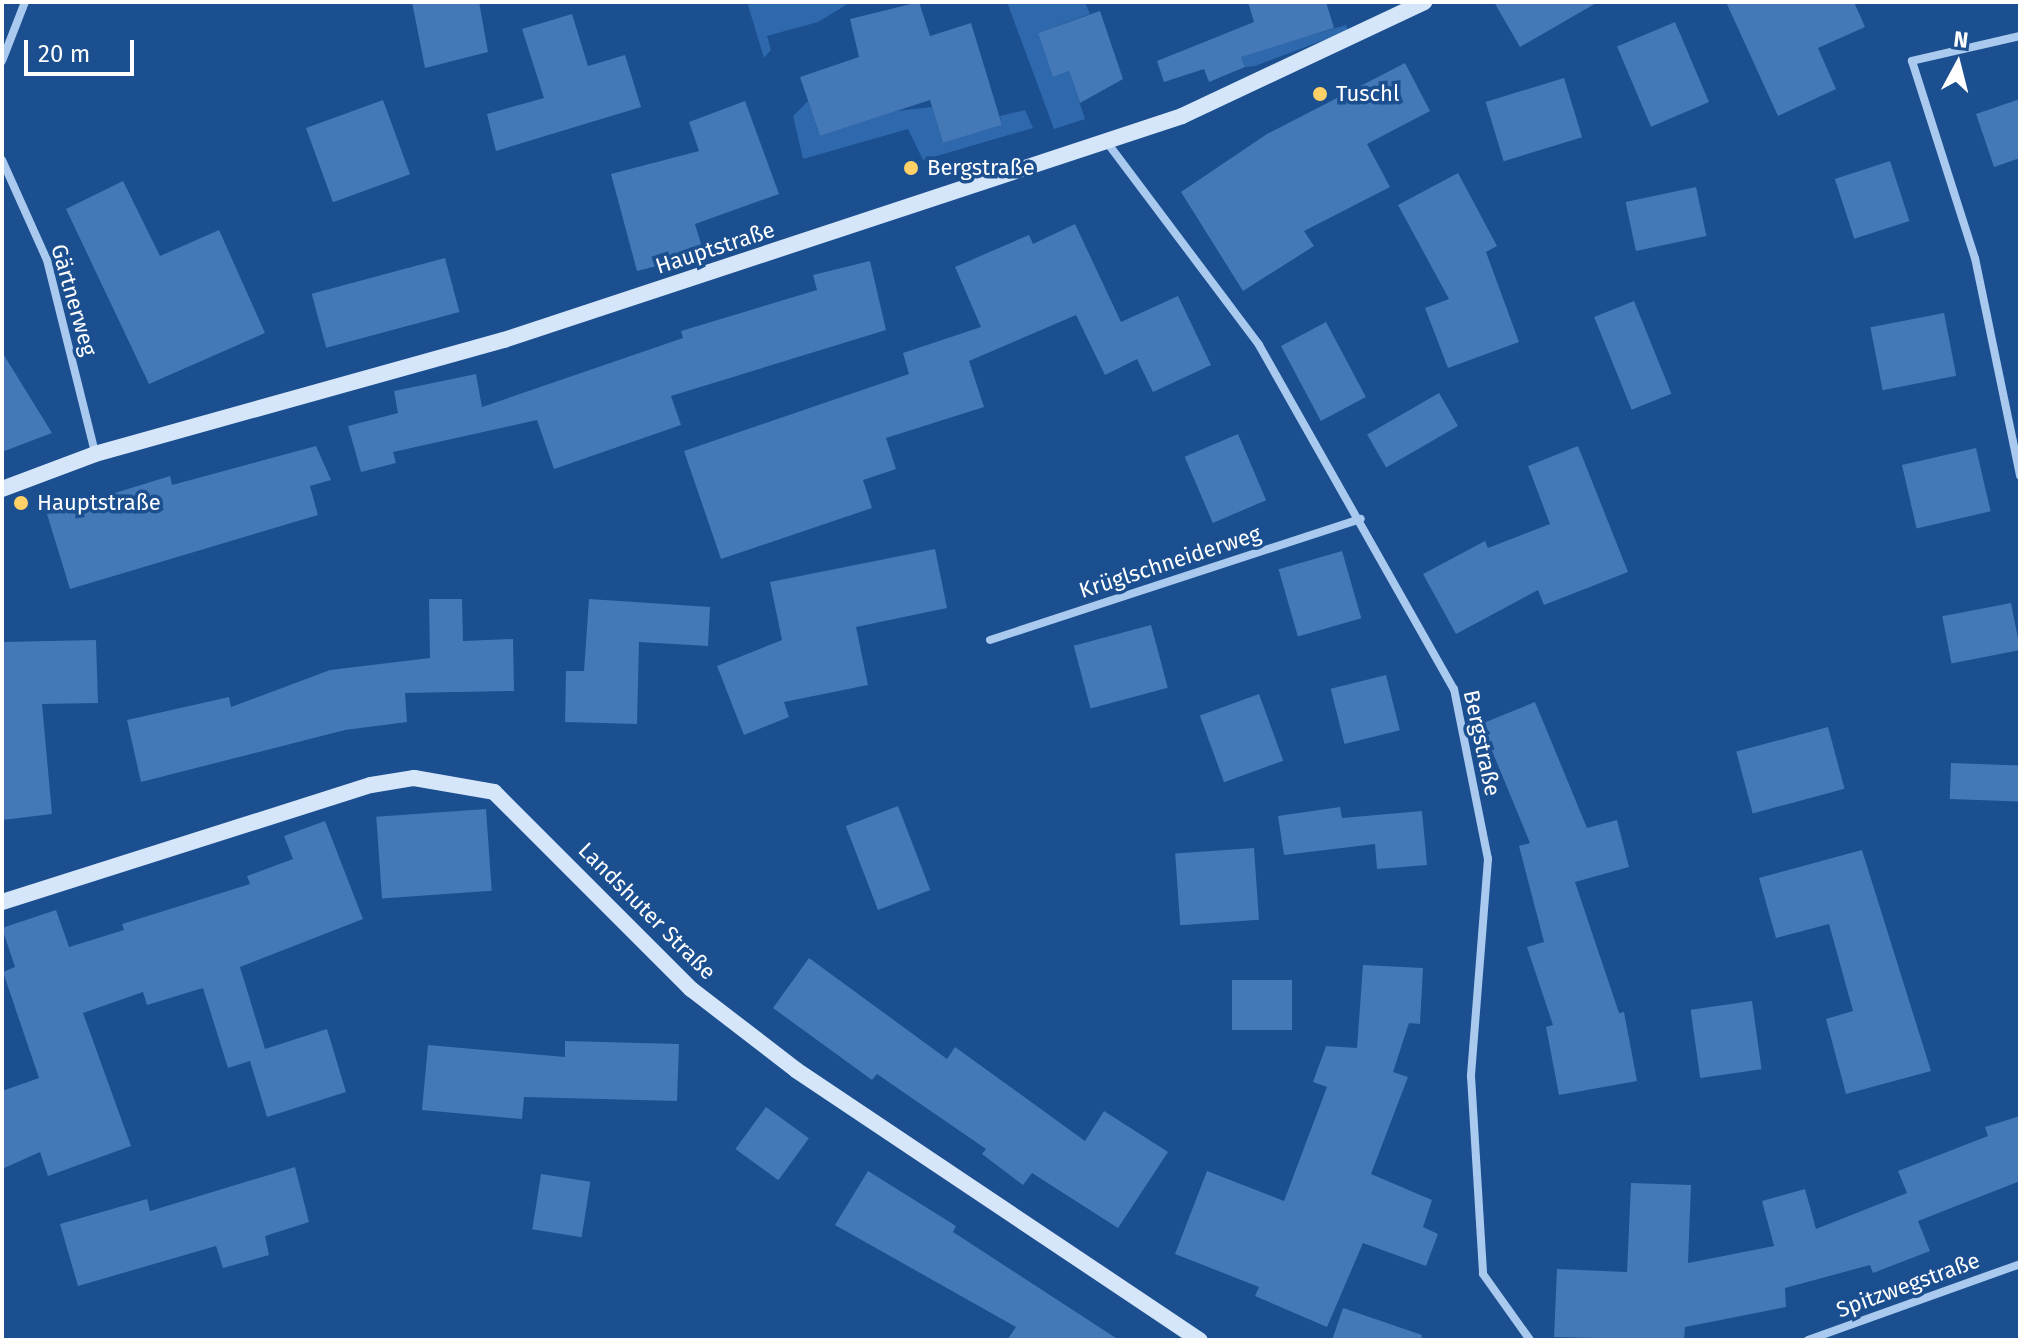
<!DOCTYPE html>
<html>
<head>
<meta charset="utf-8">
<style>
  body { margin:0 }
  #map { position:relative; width:2022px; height:1342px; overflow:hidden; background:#1b4f8f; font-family:"Fira Sans",sans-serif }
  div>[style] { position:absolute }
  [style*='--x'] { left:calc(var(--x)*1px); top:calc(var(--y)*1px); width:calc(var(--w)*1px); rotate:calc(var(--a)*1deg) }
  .green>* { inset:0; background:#2e69ad }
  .building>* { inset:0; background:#4478b7; transform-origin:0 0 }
  .street>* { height:8px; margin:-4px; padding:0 4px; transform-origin:4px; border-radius:4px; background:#a9c9ee }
  .secondary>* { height:16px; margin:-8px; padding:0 8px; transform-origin:8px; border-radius:8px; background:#d6e6fa }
  .dots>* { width:22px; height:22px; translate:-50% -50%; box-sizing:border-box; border:4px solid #1b4f8f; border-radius:50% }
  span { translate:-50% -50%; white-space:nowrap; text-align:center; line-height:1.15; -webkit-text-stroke:7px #1b4f8f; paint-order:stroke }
  .poi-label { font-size:22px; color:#fff }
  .left { translate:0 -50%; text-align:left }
  .street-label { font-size:22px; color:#fff }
  .frame { position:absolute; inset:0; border:4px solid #fff; pointer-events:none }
  .north { position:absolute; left:1918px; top:24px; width:80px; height:80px; -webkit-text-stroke:6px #1b4f8f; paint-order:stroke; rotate:7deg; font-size:22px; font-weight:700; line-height:32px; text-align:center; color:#fff }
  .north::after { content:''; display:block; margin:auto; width:28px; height:36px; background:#fff; clip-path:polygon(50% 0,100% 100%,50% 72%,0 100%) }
  .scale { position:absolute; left:24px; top:40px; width:110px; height:36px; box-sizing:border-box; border:4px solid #fff; border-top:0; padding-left:10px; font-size:24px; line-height:28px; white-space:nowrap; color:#fff; -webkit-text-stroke:6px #1b4f8f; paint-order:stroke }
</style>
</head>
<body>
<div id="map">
  <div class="green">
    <div style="clip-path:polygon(747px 2px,851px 2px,818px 22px,767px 36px,771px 50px,764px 58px)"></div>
    <div style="clip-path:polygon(1007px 2px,1085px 2px,1090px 14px,1038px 33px,1053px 76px,1069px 71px,1085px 119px,1054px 129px)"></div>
    <div style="clip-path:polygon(1346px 25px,1348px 31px,1255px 66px,1245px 67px,1236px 45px,1286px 26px,1291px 41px)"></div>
    <div style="clip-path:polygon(808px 101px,820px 136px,896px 111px,932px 107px,943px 143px,1002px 125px,1000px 116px,1025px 110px,1033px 128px,923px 160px,908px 129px,803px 159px,793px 116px)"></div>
  </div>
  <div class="building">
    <div style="clip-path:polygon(412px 2px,479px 2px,488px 52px,425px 68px)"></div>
    <div style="clip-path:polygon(919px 2px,930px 36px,971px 23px,1002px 125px,943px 143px,930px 100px,820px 136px,800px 77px,859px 57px,850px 19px)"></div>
    <div style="clip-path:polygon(1248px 2px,1326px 2px,1334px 28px,1241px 57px,1245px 67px,1209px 82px,1204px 69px,1164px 82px,1157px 61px,1254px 22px)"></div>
    <div style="clip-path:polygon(1494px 2px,1598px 2px,1520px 47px)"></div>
    <div style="clip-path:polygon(1726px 2px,1854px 2px,1865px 27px,1818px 48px,1836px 89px,1778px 116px)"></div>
    <div style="clip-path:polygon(1100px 11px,1123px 79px,1080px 103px,1069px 71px,1053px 77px,1038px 33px)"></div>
    <div style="clip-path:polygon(572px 14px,588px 66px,625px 55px,641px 107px,496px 151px,487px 114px,544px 98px,522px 29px)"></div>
    <div style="left:1675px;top:22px;width:87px;height:63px;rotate:67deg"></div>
    <div style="clip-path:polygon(1405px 63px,1430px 111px,1367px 144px,1390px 187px,1304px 231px,1314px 246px,1243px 291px,1181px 192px,1267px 134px)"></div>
    <div style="left:1564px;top:78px;width:62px;height:82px;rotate:73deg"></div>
    <div style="clip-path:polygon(2020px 99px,2020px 158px,1994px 167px,1976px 114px)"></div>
    <div style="left:383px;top:100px;width:79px;height:82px;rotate:70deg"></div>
    <div style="clip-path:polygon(745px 101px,779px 194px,695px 224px,704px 254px,637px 271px,611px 174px,699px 151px,689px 122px)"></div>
    <div style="left:1890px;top:161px;width:63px;height:58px;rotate:72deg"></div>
    <div style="clip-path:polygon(1458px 173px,1497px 246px,1486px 252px,1519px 342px,1448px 368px,1425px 308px,1449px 299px,1398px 205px)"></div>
    <div style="clip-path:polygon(123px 181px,160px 256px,219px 230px,265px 333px,149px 384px,66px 209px)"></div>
    <div style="left:1696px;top:187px;width:50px;height:72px;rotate:78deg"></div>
    <div style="clip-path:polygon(1075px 224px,1121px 322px,1178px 296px,1211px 365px,1153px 392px,1137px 359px,1105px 375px,1076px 315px,969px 361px,984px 407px,886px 438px,896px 469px,863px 480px,872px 508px,721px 559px,684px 451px,909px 374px,903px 353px,981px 327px,955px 267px,1029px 235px,1033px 244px)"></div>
    <div style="left:445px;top:258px;width:56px;height:138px;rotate:75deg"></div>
    <div style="clip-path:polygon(870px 261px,886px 330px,671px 396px,681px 425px,554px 469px,537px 420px,393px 452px,396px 463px,361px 472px,348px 426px,398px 413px,394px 391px,476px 374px,482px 407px,683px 338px,681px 331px,817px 290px,813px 275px)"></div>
    <div style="left:1634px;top:301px;width:100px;height:43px;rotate:68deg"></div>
    <div style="left:1944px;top:313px;width:64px;height:75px;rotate:79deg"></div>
    <div style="left:1326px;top:322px;width:85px;height:51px;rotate:62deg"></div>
    <div style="clip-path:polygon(2px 352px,52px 433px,2px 452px)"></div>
    <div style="left:1439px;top:393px;width:38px;height:83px;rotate:60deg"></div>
    <div style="left:1238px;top:434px;width:72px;height:58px;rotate:67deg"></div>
    <div style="clip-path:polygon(316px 446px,331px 480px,310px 486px,318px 515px,70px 589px,47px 514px,170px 476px,172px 485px)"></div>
    <div style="clip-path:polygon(1578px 446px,1628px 572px,1544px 605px,1538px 590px,1456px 634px,1423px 574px,1485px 541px,1488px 548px,1550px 524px,1528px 466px)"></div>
    <div style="left:1976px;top:448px;width:65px;height:76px;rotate:77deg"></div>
    <div style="clip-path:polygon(935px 549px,947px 608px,856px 627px,868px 685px,784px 702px,789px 717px,744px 735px,717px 666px,782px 640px,770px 582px)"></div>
    <div style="left:1342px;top:551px;width:70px;height:66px;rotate:74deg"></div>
    <div style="clip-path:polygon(429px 599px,462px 599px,463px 641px,513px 639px,514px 691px,405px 693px,407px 722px,345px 730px,141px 782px,127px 720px,229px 697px,231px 707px,330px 670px,430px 658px)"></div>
    <div style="clip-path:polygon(589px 599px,710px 607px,708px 646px,639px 642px,637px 724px,565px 722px,566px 671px,584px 671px)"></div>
    <div style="left:2011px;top:603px;width:48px;height:70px;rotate:79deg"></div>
    <div style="left:1151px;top:625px;width:65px;height:80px;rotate:75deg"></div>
    <div style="clip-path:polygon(96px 640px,98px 703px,42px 704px,52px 814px,2px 820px,2px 642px)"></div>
    <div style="left:1386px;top:675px;width:57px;height:57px;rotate:76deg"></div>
    <div style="left:1259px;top:694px;width:71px;height:63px;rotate:70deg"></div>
    <div style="clip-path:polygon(1535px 702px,1587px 828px,1617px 820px,1629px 867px,1575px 882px,1619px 1013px,1624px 1012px,1637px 1081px,1559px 1095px,1546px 1027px,1553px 1025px,1527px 947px,1544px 942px,1519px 846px,1530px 843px,1481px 724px)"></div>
    <div style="left:1828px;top:727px;width:64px;height:95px;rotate:75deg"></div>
    <div style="left:1951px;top:763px;width:69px;height:36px;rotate:2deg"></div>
    <div style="left:898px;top:806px;width:90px;height:56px;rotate:69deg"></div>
    <div style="clip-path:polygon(1340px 807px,1342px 818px,1422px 811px,1427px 865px,1377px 869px,1375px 844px,1284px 855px,1278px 816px)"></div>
    <div style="left:486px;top:809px;width:82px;height:110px;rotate:86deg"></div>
    <div style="clip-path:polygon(325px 821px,363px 919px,240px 967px,265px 1049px,327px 1029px,346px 1092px,267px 1117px,250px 1061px,228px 1068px,203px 988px,147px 1005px,143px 992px,83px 1013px,131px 1146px,48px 1176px,40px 1152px,2px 1169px,2px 1091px,39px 1078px,3px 972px,15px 967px,2px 928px,56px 910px,69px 947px,124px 930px,122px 924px,250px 884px,247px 876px,293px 859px,284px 836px)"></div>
    <div style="left:1254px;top:848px;width:72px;height:79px;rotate:86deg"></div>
    <div style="clip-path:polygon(1862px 850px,1931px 1071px,1846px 1094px,1826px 1019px,1853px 1011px,1829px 924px,1776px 938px,1759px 878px)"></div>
    <div style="clip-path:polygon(809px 958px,947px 1059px,955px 1047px,1085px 1141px,1104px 1111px,1168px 1152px,1118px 1228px,1032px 1173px,1023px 1185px,982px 1154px,986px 1149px,877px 1074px,872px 1080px,773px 1008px)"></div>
    <div style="clip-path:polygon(1363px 965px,1423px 968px,1420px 1024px,1409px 1023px,1393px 1072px,1408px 1077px,1371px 1174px,1432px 1200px,1423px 1227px,1438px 1234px,1426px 1266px,1363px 1243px,1327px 1327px,1255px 1296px,1259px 1287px,1175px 1254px,1207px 1171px,1284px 1201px,1327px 1087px,1313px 1082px,1326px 1046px,1357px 1048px)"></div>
    <div style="left:1232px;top:980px;width:60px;height:50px"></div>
    <div style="left:1752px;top:1001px;width:69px;height:62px;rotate:82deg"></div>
    <div style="clip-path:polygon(565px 1041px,679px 1044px,677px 1101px,524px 1097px,522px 1119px,422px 1110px,428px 1045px,565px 1057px)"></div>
    <div style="left:766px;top:1107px;width:53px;height:52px;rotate:36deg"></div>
    <div style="clip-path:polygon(2020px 1116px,2020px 1181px,1918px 1221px,1930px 1251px,1873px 1273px,1870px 1265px,1785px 1288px,1786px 1307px,1685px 1327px,1684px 1340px,1554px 1337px,1557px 1269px,1627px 1272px,1631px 1183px,1691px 1185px,1688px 1263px,1774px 1246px,1762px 1201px,1805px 1189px,1816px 1229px,1907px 1193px,1898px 1171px,1988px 1136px,1985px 1127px)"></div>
    <div style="clip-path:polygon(295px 1167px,309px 1222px,265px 1236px,269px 1255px,223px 1268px,216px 1246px,78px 1286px,60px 1224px,147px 1199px,150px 1211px)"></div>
    <div style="clip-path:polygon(868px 1171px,956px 1226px,953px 1232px,1119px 1340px,1007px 1340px,1016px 1327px,835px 1225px)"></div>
    <div style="left:541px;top:1174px;width:50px;height:56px;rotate:9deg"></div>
    <div style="clip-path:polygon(1343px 1308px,1422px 1335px,1421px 1340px,1332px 1340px)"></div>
  </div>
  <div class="street">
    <div style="--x:2020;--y:36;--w:111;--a:167"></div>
    <div style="--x:1912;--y:61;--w:207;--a:72.3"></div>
    <div style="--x:1975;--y:258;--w:222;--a:78.3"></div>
    <div style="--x:2;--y:61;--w:63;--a:-68.7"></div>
    <div style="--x:1106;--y:141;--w:255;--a:53.1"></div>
    <div style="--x:1259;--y:345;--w:395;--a:60.5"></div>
    <div style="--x:1454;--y:689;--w:173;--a:78.7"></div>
    <div style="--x:1488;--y:859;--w:218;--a:94.5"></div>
    <div style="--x:1471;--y:1076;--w:198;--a:86.5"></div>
    <div style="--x:1483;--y:1274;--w:81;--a:54.5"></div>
    <div style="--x:2;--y:160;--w:110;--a:65.8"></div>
    <div style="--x:47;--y:260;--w:199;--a:76"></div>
    <div style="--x:990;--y:640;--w:390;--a:-18.1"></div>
    <div style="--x:1808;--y:1340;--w:225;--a:-19.7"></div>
  </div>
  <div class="secondary">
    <div style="--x:2;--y:489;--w:99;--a:-20.6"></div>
    <div style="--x:95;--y:454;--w:425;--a:-15.6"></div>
    <div style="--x:504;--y:340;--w:714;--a:-18.28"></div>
    <div style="--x:1182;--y:116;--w:268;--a:-25.2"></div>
    <div style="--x:2;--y:902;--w:387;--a:-17.6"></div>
    <div style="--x:371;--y:785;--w:44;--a:-9.2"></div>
    <div style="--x:414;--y:778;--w:81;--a:9.9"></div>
    <div style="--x:494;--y:792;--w:279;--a:45"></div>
    <div style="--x:691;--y:989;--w:133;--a:37.6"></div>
    <div style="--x:796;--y:1070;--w:486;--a:33.8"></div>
  </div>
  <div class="dots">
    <div style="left:1320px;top:94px;background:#ffd166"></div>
    <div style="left:911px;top:168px;background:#ffd166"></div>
    <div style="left:21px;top:503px;background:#ffd166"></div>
  </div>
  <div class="poi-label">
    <span class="left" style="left:1336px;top:94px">Tuschl</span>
    <span class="left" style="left:927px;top:168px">Bergstraße</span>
    <span class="left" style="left:37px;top:503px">Hauptstraße</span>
  </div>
  <div class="street-label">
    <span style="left:715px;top:248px;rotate:-18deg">Hauptstraße</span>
    <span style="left:74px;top:300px;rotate:74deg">Gärtnerweg</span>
    <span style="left:1170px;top:562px;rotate:-18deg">Krüglschneiderweg</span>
    <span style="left:1482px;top:743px;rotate:78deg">Bergstraße</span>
    <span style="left:647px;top:911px;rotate:45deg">Landshuter Straße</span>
    <span style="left:1908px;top:1285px;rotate:-20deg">Spitzwegstraße</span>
  </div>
  <div class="frame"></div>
  <div class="north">N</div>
  <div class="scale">20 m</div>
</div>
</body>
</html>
